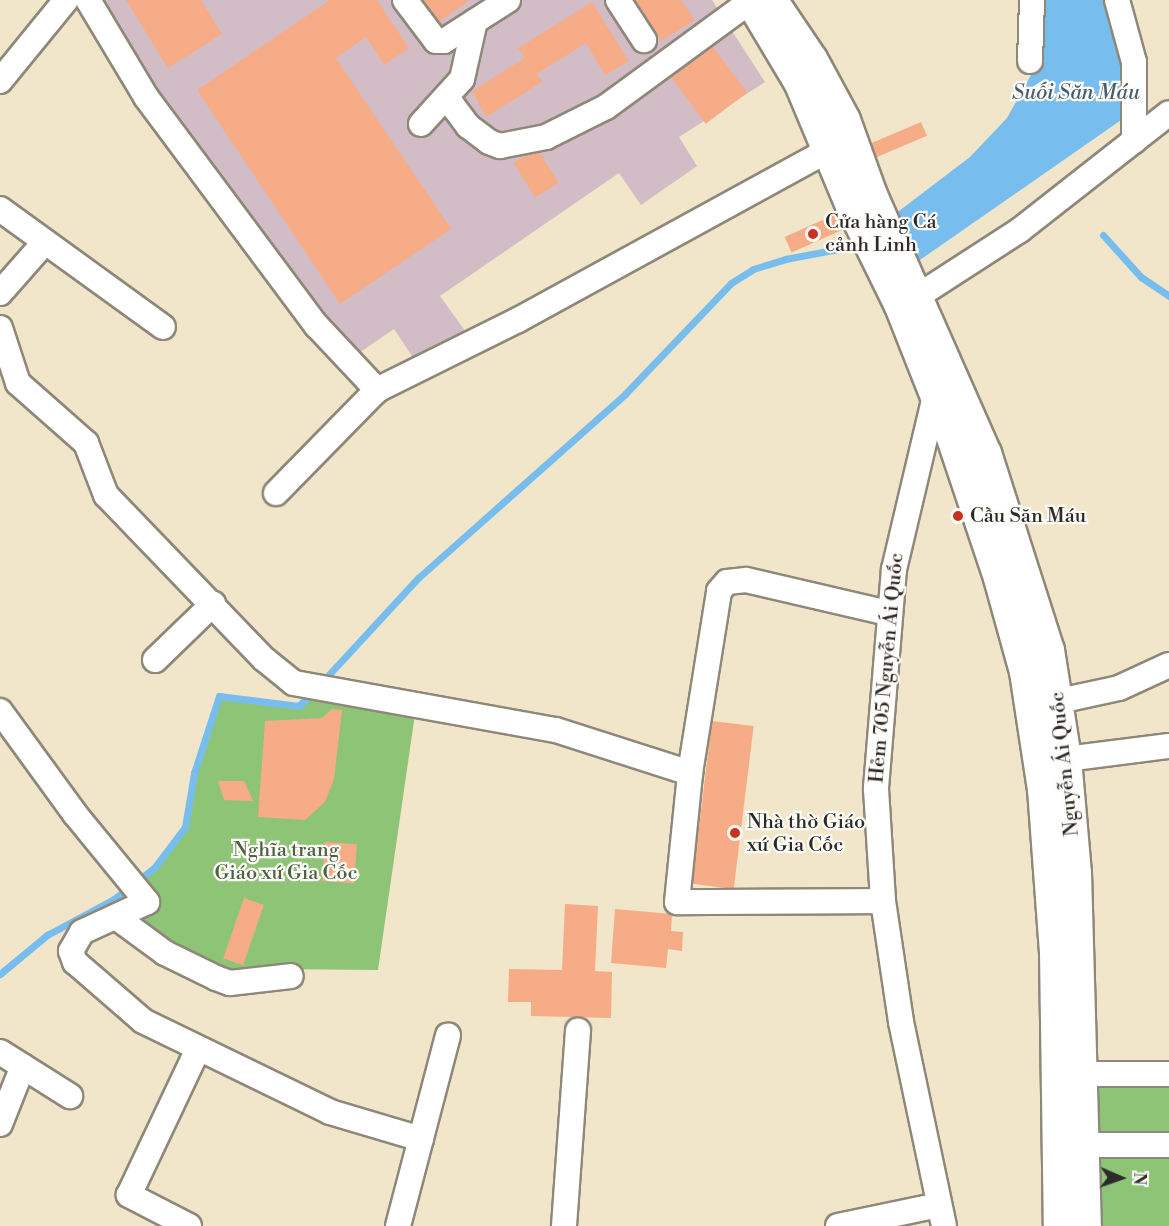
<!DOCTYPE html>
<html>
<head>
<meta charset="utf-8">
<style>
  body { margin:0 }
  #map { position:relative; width:1169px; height:1226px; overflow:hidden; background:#f1e5ca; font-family:"Libre Bodoni",serif }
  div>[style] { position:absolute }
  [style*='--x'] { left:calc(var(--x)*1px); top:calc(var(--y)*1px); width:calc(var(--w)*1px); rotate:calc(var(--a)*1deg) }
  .industrial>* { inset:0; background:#d2bdc6 }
  .green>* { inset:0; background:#8ec476; transform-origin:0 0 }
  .water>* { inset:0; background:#77beef }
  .stream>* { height:7px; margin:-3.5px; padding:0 3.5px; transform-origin:3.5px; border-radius:3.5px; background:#77beef }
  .building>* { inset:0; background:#f7ac88; transform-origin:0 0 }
  .roads { filter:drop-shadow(2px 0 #8e887a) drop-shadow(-2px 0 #8e887a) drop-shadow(0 2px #8e887a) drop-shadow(0 -2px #8e887a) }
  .minor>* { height:24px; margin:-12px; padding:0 12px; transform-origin:12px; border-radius:12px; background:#fff }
  .major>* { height:30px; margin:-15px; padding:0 15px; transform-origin:15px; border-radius:15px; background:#fff }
  .dots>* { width:16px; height:16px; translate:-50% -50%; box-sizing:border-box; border:3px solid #fdfcf7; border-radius:50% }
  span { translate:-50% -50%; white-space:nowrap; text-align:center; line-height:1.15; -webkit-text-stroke:4.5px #fdfcf7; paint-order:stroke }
  .poi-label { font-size:20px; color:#2b2b2b }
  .left { translate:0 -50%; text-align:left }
  .street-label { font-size:20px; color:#2b2b2b }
  .park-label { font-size:20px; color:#4e6145 }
  .water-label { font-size:21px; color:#465e70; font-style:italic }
  .north { position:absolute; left:1091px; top:1148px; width:60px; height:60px; -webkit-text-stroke:4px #fdfcf7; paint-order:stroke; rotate:92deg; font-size:16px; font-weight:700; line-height:24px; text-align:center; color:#2b2b2b }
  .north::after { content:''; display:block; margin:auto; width:21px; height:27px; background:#2b2b2b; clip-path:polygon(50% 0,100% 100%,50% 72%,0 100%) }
</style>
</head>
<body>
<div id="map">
  <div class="industrial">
    <div style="clip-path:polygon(97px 0,712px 0,765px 82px,679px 137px,697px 166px,641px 205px,619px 173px,440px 296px,468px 335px,416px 362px,394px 329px,356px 355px,324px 321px,152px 91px)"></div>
  </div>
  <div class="green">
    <div style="clip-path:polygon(312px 694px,415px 714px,378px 970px,276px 969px,229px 974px,169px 946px,132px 919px,140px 878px,154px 868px,185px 827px,194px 773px,219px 696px,297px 706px)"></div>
    <div style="left:1169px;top:1082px;width:144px;height:72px;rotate:90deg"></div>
  </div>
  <div class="water">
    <div style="clip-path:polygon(1040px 0,1108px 0,1125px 61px,1124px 118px,917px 262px,877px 282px,853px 246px,970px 157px,1007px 118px,1037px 64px)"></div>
  </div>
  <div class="stream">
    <div style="--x:1103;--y:235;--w:57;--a:47.9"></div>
    <div style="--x:1141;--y:277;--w:34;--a:34"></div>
    <div style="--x:322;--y:682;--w:142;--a:-47.3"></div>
    <div style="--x:418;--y:578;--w:277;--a:-41.6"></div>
    <div style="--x:625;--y:394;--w:153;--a:-46.3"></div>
    <div style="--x:731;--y:283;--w:26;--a:-32"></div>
    <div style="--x:753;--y:269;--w:34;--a:-17"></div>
    <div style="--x:785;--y:259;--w:76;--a:-10.6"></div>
    <div style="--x:0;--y:974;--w:61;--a:-39.7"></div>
    <div style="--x:47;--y:935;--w:76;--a:-28.2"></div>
    <div style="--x:114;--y:899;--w:51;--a:-37.8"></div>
    <div style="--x:154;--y:868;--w:51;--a:-52.9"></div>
    <div style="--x:185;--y:827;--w:55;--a:-80.5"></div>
    <div style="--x:194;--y:773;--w:81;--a:-72"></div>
    <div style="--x:219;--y:696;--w:80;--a:7.2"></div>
    <div style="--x:298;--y:706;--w:20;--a:-41"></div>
  </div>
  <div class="building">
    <div style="clip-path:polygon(126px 0,201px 0,222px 34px,168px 68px)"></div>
    <div style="clip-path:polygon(330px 0,377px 0,409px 48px,384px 65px,366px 37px,336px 58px,451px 229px,340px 304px,197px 90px)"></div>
    <div style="clip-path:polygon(415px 0,470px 0,433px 26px)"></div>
    <div style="clip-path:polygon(636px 0,681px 0,695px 20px,661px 41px)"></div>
    <div style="clip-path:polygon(592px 2px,629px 61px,605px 75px,586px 43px,537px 74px,542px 82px,486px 117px,472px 91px,525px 58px,518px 48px)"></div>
    <div style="left:710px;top:43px;width:62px;height:52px;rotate:53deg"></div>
    <div style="left:921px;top:122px;width:15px;height:58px;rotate:67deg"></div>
    <div style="left:537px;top:148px;width:41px;height:28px;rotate:58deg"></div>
    <div style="left:834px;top:215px;width:17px;height:54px;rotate:66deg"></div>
    <div style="clip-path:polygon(332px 709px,342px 710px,334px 779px,325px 802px,305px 820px,258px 817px,265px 721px,322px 718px)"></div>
    <div style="left:712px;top:721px;width:42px;height:164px;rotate:7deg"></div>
    <div style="clip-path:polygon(218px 781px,244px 781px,253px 801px,224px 800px)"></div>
    <div style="left:325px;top:842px;width:32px;height:39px;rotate:4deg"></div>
    <div style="left:244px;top:898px;width:21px;height:64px;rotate:19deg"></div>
    <div style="clip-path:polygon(565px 904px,598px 906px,595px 971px,612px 972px,611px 1018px,531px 1016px,531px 1002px,508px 1002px,509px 969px,562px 970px)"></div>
    <div style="clip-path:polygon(615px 909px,672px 914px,671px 931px,683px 932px,682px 951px,668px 949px,666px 968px,611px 963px)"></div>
  </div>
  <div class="roads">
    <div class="minor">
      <div style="--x:88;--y:0;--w:113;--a:59.1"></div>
      <div style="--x:146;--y:97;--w:286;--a:53.3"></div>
      <div style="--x:317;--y:326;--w:88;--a:46.8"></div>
      <div style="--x:405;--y:0;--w:51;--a:52.9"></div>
      <div style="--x:436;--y:41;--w:8;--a:0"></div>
      <div style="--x:444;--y:41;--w:76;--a:-32.6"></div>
      <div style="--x:618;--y:0;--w:48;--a:57"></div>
      <div style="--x:1117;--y:0;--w:64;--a:74.7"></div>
      <div style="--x:1134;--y:62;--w:79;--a:90"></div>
      <div style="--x:1030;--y:61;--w:61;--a:-88.1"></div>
      <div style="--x:0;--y:81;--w:104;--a:-50.8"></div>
      <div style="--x:447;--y:98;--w:35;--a:53"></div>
      <div style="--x:468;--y:126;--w:26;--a:37"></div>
      <div style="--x:489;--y:142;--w:12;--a:20"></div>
      <div style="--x:500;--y:146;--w:47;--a:-11.1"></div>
      <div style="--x:546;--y:137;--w:67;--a:-26.6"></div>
      <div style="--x:606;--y:107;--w:180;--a:-36.2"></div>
      <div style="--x:421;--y:124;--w:61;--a:-47.7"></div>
      <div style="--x:462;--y:79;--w:59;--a:-77.4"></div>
      <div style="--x:0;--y:209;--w:201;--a:35.9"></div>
      <div style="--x:0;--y:293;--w:68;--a:-48.6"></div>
      <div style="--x:918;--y:296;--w:121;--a:-32.9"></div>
      <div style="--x:1020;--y:230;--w:189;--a:-38.1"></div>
      <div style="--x:0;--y:328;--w:58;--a:71.9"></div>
      <div style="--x:18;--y:383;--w:91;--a:41.4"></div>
      <div style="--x:86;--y:443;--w:56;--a:69"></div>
      <div style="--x:106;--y:495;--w:228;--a:46.1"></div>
      <div style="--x:264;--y:659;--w:38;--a:39"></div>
      <div style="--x:294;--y:683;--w:266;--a:10.2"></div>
      <div style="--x:556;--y:730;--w:141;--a:17.8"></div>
      <div style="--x:935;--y:396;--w:178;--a:103.3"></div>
      <div style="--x:894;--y:569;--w:221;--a:94.7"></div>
      <div style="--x:876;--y:789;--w:112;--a:86.4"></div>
      <div style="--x:883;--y:901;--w:122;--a:81.5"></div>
      <div style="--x:901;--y:1022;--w:208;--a:78.1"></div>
      <div style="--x:276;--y:493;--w:144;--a:-45.6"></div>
      <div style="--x:377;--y:390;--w:157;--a:-26.4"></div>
      <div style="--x:518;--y:320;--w:356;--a:-28.7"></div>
      <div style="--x:155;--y:660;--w:81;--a:-44"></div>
      <div style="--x:1059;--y:701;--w:61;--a:-12.2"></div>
      <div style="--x:1119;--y:688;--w:55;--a:-24.7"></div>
      <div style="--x:0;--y:711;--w:127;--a:53.9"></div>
      <div style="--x:75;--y:814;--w:114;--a:50.7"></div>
      <div style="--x:147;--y:902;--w:72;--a:155.2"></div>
      <div style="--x:82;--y:932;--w:22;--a:120"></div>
      <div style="--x:71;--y:951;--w:12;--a:70"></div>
      <div style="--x:75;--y:962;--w:90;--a:40.9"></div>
      <div style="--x:143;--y:1021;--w:208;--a:25.9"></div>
      <div style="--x:330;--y:1112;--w:95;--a:16.5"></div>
      <div style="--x:1066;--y:759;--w:104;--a:-7.2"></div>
      <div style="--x:883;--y:901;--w:206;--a:179.7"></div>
      <div style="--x:677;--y:902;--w:130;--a:-84.2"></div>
      <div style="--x:690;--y:773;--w:184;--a:-80.9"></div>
      <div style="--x:719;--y:591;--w:12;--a:-48"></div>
      <div style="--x:727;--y:582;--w:19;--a:-6"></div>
      <div style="--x:746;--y:580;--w:146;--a:13.1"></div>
      <div style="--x:116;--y:917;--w:61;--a:36.3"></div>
      <div style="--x:165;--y:953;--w:57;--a:26.1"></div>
      <div style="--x:216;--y:978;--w:15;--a:20"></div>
      <div style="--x:230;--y:983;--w:61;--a:-6.5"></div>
      <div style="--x:0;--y:1052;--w:83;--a:32.2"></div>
      <div style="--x:1084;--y:1074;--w:85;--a:0"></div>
      <div style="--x:0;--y:1124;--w:62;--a:-68.4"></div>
      <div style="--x:1085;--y:1145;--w:84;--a:0"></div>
      <div style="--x:189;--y:1226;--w:68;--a:-152.7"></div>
      <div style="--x:129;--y:1195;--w:161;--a:-64.7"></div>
      <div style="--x:398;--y:1226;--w:197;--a:-75.3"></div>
      <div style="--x:564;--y:1226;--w:196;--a:-85.9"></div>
      <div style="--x:838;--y:1226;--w:103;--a:-11.7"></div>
    </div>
    <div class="major">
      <div style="--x:750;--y:0;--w:98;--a:59.2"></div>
      <div style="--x:800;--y:84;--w:132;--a:67.3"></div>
      <div style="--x:851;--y:206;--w:111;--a:63.9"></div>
      <div style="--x:900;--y:306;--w:139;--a:68.4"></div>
      <div style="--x:951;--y:435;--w:151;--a:71.4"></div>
      <div style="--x:999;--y:578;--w:98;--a:74.5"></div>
      <div style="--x:1025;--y:672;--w:118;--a:81.3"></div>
      <div style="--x:1043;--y:789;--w:162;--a:85.8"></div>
      <div style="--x:1055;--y:951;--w:275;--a:89.2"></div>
      <div style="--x:772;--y:0;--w:71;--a:55.9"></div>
      <div style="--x:812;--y:59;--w:69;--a:61.6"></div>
      <div style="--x:845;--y:120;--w:80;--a:70.2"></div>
      <div style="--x:872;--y:195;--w:282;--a:66.2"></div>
      <div style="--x:986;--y:453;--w:207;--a:72.3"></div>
      <div style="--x:1049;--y:650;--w:110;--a:81.1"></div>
      <div style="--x:1066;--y:759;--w:114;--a:85"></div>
      <div style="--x:1076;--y:873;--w:353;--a:88.4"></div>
    </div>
  </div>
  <div class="dots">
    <div style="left:813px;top:234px;background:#c8321e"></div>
    <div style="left:958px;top:516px;background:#c8321e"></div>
    <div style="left:735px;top:833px;background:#c8321e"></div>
  </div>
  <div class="poi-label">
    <span class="left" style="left:825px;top:234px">Cửa hàng Cá<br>cảnh Linh</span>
    <span class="left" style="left:970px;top:516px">Cầu Săn Máu</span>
    <span class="left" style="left:747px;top:834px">Nhà thờ Giáo<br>xứ Gia Cốc</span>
  </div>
  <div class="street-label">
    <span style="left:887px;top:668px;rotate:-85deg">Hẻm 705 Nguyễn Ái Quốc</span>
    <span style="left:1065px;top:764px;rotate:-96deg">Nguyễn Ái Quốc</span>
  </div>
  <div class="park-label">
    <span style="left:286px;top:862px">Nghĩa trang<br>Giáo xứ Gia Cốc</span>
  </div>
  <div class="water-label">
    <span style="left:1076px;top:93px">Suối Săn Máu</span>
  </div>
  <div class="north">N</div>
</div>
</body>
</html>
